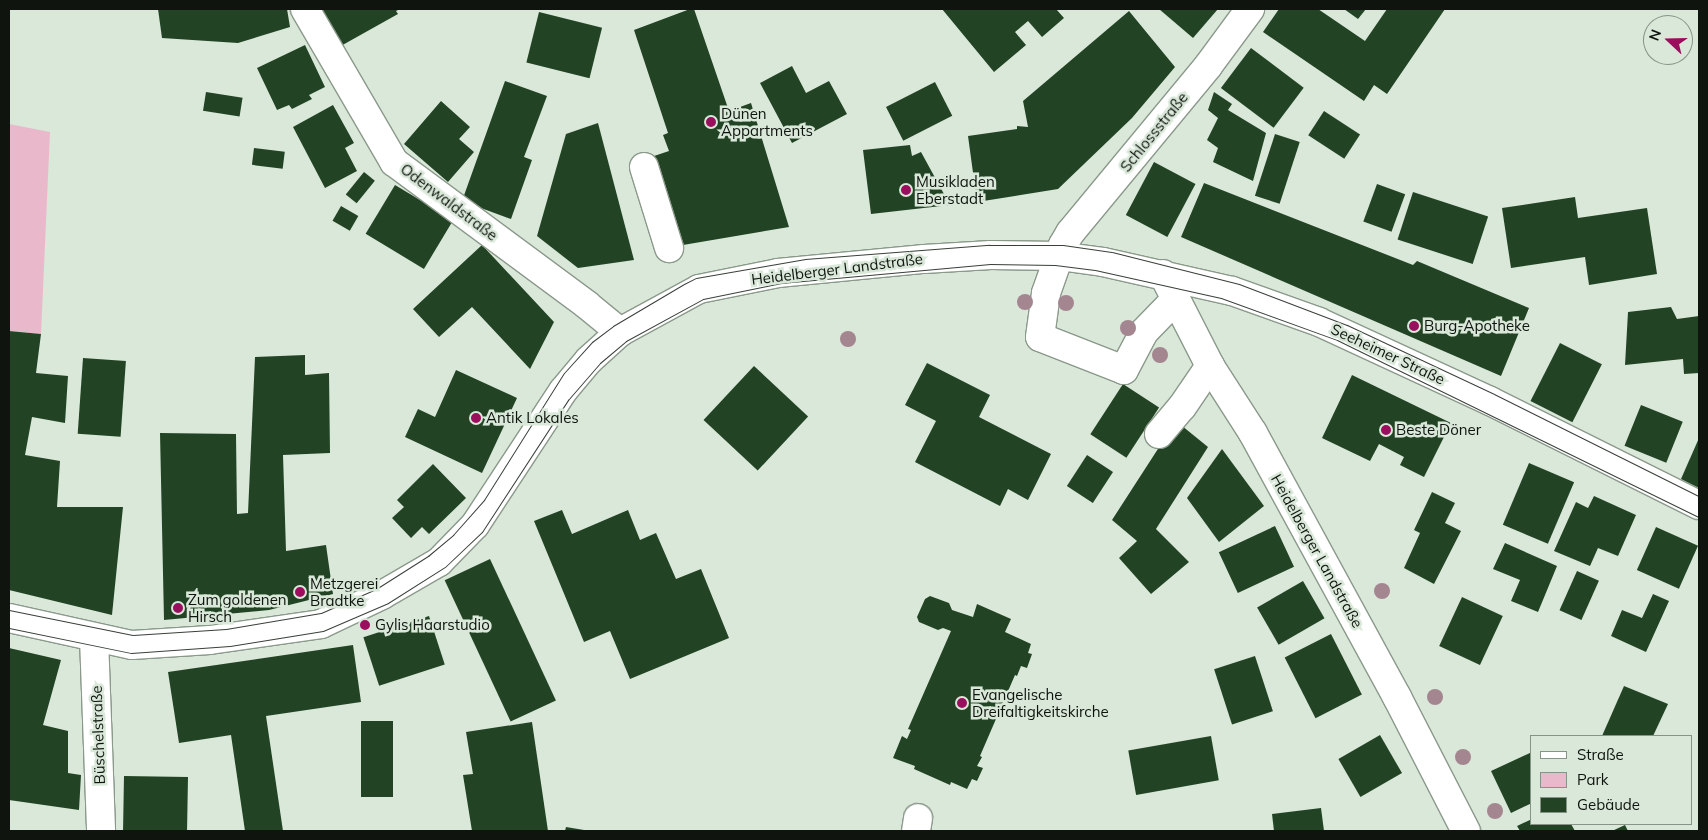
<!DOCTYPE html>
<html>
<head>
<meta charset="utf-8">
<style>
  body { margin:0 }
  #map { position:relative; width:1708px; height:840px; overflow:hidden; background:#d9e8d9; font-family:Mulish,sans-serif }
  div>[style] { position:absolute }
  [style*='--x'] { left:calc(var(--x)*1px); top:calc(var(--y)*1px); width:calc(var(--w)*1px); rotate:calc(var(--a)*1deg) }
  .green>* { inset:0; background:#e9b9cb }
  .building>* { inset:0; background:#234424; transform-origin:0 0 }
  .roads { filter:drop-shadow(1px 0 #8b998b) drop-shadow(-1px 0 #8b998b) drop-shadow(0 1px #8b998b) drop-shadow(0 -1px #8b998b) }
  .minor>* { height:28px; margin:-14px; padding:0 14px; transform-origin:14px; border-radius:14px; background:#fff }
  .tram>* { height:1px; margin:-0.5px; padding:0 0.5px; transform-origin:0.5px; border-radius:0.5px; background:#394039 }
  .trees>* { width:16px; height:16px; margin:-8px; border-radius:50%; background:#a3868f }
  .dots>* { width:14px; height:14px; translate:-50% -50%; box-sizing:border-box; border:2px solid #d9e8d9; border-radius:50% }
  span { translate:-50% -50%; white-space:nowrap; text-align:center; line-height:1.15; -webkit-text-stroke:5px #d9e8d9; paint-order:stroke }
  .poi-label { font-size:15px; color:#0f140e }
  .left { translate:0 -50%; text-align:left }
  .street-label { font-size:15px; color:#0f140e }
  .frame { position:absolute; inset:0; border:10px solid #0f140e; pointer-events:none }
  .legend { position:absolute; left:1530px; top:735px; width:162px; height:90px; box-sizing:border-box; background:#d9e8d9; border:1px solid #889388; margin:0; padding:6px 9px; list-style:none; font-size:15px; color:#0f140e }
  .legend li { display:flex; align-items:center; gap:10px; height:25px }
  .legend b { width:25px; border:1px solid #889388 }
  .north { position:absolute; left:1643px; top:15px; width:50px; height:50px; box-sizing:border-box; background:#d9e8d9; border:1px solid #889388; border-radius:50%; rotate:291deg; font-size:14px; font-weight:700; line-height:20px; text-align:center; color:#0f140e }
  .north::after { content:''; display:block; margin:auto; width:18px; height:22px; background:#9b0e5e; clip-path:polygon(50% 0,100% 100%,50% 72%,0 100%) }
</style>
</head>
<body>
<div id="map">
  <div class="green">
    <div style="clip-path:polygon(9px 124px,50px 132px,41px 334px,9px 331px)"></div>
  </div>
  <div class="building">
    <div style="clip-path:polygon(158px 9px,287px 9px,290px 27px,238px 43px,162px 38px)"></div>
    <div style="clip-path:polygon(318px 9px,400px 9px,396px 11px,398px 14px,339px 47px)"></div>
    <div style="clip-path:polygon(690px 9px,694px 9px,729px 111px,751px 103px,789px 227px,683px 245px,654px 156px,669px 151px,663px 135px,668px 133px,634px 30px)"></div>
    <div style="clip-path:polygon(942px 9px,1056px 9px,1064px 18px,1042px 37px,1028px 21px,1015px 32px,1026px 45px,994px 72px)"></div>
    <div style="clip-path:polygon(1159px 9px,1218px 9px,1193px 38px)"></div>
    <div style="clip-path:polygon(1279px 9px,1318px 9px,1365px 41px,1387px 9px,1445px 9px,1387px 94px,1374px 85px,1364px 101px,1263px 32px)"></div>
    <div style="clip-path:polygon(1344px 9px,1366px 9px,1358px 19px)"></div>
    <div style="clip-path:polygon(1129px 11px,1175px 67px,1132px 118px,1058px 189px,977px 202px,968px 136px,1017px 129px,1017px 126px,1028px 127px,1023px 101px)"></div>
    <div style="left:539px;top:12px;width:65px;height:52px;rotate:14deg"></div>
    <div style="clip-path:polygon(305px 45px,325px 87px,309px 95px,312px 99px,292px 109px,289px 105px,277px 110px,257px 68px)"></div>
    <div style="left:1251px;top:48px;width:66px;height:50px;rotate:37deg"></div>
    <div style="clip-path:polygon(792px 66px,806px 93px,829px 81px,847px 114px,792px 143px,760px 83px)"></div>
    <div style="clip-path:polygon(505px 81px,547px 96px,524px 157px,532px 160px,511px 219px,462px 201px)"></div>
    <div style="left:935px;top:82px;width:38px;height:55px;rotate:63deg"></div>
    <div style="left:206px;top:92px;width:37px;height:19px;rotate:9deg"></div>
    <div style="clip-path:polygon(1214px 92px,1232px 104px,1228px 110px,1266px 133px,1253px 181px,1213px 162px,1218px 148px,1207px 140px,1218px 118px,1208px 110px)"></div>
    <div style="clip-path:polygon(441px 101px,470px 127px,459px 139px,474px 152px,448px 182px,404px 144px)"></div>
    <div style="clip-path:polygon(333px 105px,354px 143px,345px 148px,357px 171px,325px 188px,293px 127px)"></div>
    <div style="left:1324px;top:111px;width:43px;height:29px;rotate:33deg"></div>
    <div style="clip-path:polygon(598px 123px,634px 260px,578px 268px,537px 236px,566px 134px)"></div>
    <div style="left:1275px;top:134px;width:26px;height:65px;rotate:18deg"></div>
    <div style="clip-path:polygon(910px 145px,912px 156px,921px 152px,950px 205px,871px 214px,863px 150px)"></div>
    <div style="left:254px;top:148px;width:31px;height:17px;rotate:7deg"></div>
    <div style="left:1154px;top:162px;width:47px;height:60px;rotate:28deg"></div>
    <div style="left:364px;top:172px;width:14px;height:29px;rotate:39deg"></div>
    <div style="clip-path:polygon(1204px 183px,1413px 265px,1417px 261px,1529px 308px,1501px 376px,1181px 237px)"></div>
    <div style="left:1377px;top:184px;width:30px;height:40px;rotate:20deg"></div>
    <div style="left:395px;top:185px;width:68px;height:57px;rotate:31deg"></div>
    <div style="left:1413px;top:192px;width:79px;height:50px;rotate:18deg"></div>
    <div style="clip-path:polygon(1575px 197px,1578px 218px,1647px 208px,1657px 274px,1589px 285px,1585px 257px,1511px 268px,1502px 208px)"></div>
    <div style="left:341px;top:206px;width:20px;height:17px;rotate:30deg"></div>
    <div style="clip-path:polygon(482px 245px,554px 322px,530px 369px,472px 307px,439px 337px,413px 309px)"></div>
    <div style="clip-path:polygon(1671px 307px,1677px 319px,1699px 316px,1699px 373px,1684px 374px,1683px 359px,1625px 365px,1628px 312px)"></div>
    <div style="clip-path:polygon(9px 331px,41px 334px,36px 373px,68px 376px,65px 423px,32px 417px,25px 455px,60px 461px,57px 507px,123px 507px,112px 615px,9px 590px)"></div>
    <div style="left:1560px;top:343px;width:47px;height:65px;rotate:27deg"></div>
    <div style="clip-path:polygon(305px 355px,305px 375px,329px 373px,330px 453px,283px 455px,286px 551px,326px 545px,333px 594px,269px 610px,164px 620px,160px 433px,236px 434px,237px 514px,248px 513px,255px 357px)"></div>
    <div style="left:83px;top:358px;width:43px;height:76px;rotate:4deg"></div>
    <div style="clip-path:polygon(927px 363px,990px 395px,979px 417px,1051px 454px,1028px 500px,1008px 489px,1000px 506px,915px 462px,936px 421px,905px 405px)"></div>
    <div style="left:754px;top:366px;width:74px;height:74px;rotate:43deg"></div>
    <div style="clip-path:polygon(456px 370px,517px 398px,482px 473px,405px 437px,418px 409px,435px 417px)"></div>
    <div style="clip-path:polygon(1352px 375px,1451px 423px,1424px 477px,1400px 465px,1404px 457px,1379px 444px,1370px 461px,1322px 438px)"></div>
    <div style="left:1123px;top:384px;width:43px;height:60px;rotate:33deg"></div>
    <div style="left:1641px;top:405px;width:45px;height:44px;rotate:22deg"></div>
    <div style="clip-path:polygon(1176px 421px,1208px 447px,1156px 529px,1189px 562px,1151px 594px,1119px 558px,1137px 541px,1112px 520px)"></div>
    <div style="clip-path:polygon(1699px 438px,1699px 488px,1681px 479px)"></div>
    <div style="clip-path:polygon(1222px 449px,1264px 506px,1219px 542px,1187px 498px)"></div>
    <div style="left:1087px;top:455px;width:31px;height:37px;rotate:33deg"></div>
    <div style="left:1529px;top:463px;width:49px;height:67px;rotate:23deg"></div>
    <div style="clip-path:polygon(433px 464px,466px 498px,429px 534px,422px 527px,411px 538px,392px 518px,404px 507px,397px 500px)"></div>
    <div style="clip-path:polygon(1432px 492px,1455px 503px,1445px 523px,1461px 531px,1434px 584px,1404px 568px,1420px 533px,1414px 530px)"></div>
    <div style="clip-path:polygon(1594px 496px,1636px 515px,1618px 556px,1598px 548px,1590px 566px,1554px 551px,1576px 502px,1588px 508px)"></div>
    <div style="clip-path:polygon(562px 510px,572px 534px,628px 510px,640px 540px,656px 533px,676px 579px,701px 569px,729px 638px,630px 679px,610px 631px,584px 642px,534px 521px)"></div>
    <div style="left:1275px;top:526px;width:45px;height:62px;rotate:65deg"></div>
    <div style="left:1656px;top:527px;width:46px;height:47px;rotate:24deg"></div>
    <div style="clip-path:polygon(1505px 543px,1557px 566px,1538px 612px,1511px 601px,1520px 580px,1493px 569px)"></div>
    <div style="left:490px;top:559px;width:156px;height:50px;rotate:65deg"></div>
    <div style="left:1577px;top:571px;width:24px;height:43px;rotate:24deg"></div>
    <div style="left:1303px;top:581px;width:43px;height:53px;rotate:60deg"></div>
    <div style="clip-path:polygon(1653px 594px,1669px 601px,1646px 652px,1611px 636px,1622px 610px,1642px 618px)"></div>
    <div style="clip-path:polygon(930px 596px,949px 603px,952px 610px,973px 617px,977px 604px,1011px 619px,1005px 632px,1031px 644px,1028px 653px,1032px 654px,1027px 668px,1021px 666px,1017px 676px,1015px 675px,980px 756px,982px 757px,977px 766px,983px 768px,977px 781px,972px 779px,967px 789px,951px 782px,950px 785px,914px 769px,915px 766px,893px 758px,902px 736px,907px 739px,911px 730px,908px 729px,951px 631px,943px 628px,938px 630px,919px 622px,917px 617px,925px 599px)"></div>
    <div style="left:1462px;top:597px;width:45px;height:54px;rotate:25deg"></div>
    <div style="left:429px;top:616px;width:51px;height:69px;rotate:72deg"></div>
    <div style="left:1331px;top:634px;width:68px;height:52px;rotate:63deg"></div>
    <div style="clip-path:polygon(353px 645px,361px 702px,266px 716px,283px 831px,245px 831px,231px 735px,179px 743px,168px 672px)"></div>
    <div style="clip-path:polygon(9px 648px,61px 660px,43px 725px,68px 731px,68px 773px,81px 775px,79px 810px,9px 800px)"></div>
    <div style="left:1255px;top:656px;width:58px;height:43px;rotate:72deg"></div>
    <div style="clip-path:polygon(1624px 686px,1668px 704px,1653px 736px,1602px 736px)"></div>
    <div style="left:361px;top:721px;width:32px;height:76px"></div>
    <div style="clip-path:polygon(532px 722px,548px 831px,472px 831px,463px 775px,473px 774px,466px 732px)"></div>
    <div style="left:1380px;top:735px;width:44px;height:48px;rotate:60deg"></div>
    <div style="left:1211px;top:736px;width:45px;height:84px;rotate:80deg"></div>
    <div style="clip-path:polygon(1532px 752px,1532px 803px,1511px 813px,1491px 771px)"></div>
    <div style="left:124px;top:776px;width:64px;height:55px;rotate:1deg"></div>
    <div style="clip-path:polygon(1321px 808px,1324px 831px,1274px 831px,1272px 814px)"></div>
    <div style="clip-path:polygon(1532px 819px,1532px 824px,1571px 824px,1575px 831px,1520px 831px,1517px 826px)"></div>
    <div style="clip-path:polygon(1625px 825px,1628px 831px,1612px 831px)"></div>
    <div style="clip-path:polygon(566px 827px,584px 830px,584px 831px,565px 831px)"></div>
  </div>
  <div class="roads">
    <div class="minor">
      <div style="--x:305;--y:9;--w:177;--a:59.8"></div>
      <div style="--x:394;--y:162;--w:240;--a:36.5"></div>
      <div style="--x:587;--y:305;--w:43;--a:39.3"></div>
      <div style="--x:644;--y:167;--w:85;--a:72.8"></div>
      <div style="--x:1163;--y:274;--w:103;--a:62.9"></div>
      <div style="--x:1210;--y:366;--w:80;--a:57.3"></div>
      <div style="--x:1253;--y:433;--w:301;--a:61.4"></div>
      <div style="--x:1397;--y:697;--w:151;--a:62.8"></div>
      <div style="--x:1175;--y:300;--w:45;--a:134.1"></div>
      <div style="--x:1144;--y:332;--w:43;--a:117.8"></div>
      <div style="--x:1124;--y:370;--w:90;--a:-158.6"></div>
      <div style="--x:1040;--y:337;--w:44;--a:-82.2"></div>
      <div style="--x:1046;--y:293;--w:51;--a:-70.5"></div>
      <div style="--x:1063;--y:245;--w:14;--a:-60"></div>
      <div style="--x:1070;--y:233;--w:217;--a:-50.4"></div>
      <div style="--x:1208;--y:66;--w:71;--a:-53.6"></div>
      <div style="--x:1159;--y:434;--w:35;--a:-50"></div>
      <div style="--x:1182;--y:407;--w:50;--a:-55.7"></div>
      <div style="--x:9;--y:618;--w:126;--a:12.4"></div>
      <div style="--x:132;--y:645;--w:78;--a:-3.7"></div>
      <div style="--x:210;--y:640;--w:112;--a:-8.2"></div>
      <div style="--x:321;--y:624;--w:68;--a:-25.4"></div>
      <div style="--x:382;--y:595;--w:66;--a:-30.1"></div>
      <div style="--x:439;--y:562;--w:52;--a:-45.8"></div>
      <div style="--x:475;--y:525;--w:160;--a:-56.7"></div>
      <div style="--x:563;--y:391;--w:40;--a:-50"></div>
      <div style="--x:589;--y:360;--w:42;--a:-42.1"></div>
      <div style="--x:620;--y:332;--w:90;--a:-28.6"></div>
      <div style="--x:699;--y:289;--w:81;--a:-11.4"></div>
      <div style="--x:778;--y:273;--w:147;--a:-5.5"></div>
      <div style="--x:924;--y:259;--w:67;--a:-3.4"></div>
      <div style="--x:991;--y:255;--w:68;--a:0.8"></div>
      <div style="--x:1059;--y:256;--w:44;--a:7.8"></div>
      <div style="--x:1103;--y:262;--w:132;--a:12.7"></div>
      <div style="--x:1232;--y:291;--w:92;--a:19.6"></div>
      <div style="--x:1319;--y:322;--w:188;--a:24.8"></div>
      <div style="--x:1490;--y:401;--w:233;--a:26.5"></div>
      <div style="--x:94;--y:638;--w:193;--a:87.9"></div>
      <div style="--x:916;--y:831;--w:13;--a:-81"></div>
    </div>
  </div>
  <div class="tram">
    <div style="--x:9;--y:610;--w:126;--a:11.4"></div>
    <div style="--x:133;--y:635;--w:93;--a:-3.7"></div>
    <div style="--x:226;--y:629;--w:96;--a:-9.6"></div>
    <div style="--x:321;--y:613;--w:60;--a:-23.6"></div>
    <div style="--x:376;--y:589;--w:62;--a:-32.4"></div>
    <div style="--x:428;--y:556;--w:33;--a:-40"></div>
    <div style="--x:453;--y:535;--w:47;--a:-48.5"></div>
    <div style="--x:484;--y:500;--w:150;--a:-57.8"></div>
    <div style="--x:564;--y:373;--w:42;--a:-47.9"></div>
    <div style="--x:592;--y:342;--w:26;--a:-37"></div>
    <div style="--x:613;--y:326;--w:82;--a:-30.6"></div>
    <div style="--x:684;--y:284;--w:13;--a:-27"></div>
    <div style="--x:696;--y:278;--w:111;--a:-9.9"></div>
    <div style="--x:805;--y:259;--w:185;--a:-4.4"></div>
    <div style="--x:989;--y:245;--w:74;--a:0"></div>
    <div style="--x:1063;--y:245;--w:49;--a:8.1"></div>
    <div style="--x:1112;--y:252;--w:131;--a:14.1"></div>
    <div style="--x:1239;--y:284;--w:116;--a:20.8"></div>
    <div style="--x:1347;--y:325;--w:162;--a:25.1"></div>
    <div style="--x:1494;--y:394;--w:229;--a:26.5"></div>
    <div style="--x:9;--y:628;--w:125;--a:11.6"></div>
    <div style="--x:131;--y:653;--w:99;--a:-4"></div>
    <div style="--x:230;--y:646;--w:94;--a:-9.2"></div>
    <div style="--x:323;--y:631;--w:71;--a:-23.3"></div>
    <div style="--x:388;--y:603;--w:67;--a:-32.3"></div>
    <div style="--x:445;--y:567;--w:51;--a:-43.4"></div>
    <div style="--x:482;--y:532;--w:158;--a:-56.9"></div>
    <div style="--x:568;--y:400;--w:49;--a:-49.1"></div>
    <div style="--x:600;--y:363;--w:34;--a:-40"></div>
    <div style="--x:626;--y:341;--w:88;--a:-28.6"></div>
    <div style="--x:703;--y:299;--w:80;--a:-11.6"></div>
    <div style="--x:781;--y:283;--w:210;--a:-5.2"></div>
    <div style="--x:990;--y:264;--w:65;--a:0.9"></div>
    <div style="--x:1055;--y:265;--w:40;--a:7.1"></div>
    <div style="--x:1095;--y:270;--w:129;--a:12.5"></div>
    <div style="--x:1221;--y:298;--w:123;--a:19.9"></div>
    <div style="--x:1337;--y:340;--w:403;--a:26.1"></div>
  </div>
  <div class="trees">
    <div style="left:1025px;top:302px"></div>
    <div style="left:1066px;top:303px"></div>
    <div style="left:1128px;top:328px"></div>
    <div style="left:848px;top:339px"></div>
    <div style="left:1160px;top:355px"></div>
    <div style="left:1382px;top:591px"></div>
    <div style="left:1435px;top:697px"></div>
    <div style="left:1463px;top:757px"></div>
    <div style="left:1495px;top:811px"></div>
  </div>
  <div class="dots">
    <div style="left:711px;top:122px;background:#9b0e5e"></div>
    <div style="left:906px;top:190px;background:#9b0e5e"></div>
    <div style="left:1414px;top:326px;background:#9b0e5e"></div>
    <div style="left:476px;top:418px;background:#9b0e5e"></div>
    <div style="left:1386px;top:430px;background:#9b0e5e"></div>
    <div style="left:300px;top:592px;background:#9b0e5e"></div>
    <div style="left:178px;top:608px;background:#9b0e5e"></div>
    <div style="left:365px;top:625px;background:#9b0e5e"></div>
    <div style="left:962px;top:703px;background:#9b0e5e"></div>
  </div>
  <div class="poi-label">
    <span class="left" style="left:721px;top:122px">Dünen<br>Appartments</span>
    <span class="left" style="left:916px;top:190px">Musikladen<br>Eberstadt</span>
    <span class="left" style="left:1424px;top:326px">Burg-Apotheke</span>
    <span class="left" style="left:486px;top:418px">Antik Lokales</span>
    <span class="left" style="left:1396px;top:430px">Beste Döner</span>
    <span class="left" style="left:310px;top:592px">Metzgerei<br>Bradtke</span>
    <span class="left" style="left:188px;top:608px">Zum goldenen<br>Hirsch</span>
    <span class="left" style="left:375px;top:625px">Gylis Haarstudio</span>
    <span class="left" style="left:972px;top:703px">Evangelische<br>Dreifaltigkeitskirche</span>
  </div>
  <div class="street-label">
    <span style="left:1154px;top:132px;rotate:-51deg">Schlossstraße</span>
    <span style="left:449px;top:202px;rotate:37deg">Odenwaldstraße</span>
    <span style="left:837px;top:269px;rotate:-7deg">Heidelberger Landstraße</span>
    <span style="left:1388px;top:354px;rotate:25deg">Seeheimer Straße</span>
    <span style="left:1317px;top:551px;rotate:61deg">Heidelberger Landstraße</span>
    <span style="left:98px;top:735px;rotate:-92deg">Büschelstraße</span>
  </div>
  <div class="frame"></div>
  <ul class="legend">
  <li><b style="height:6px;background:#fff"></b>Straße</li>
  <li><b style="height:14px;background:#e9b9cb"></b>Park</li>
  <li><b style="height:14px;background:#234424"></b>Gebäude</li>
  </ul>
  <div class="north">N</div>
</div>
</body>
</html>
